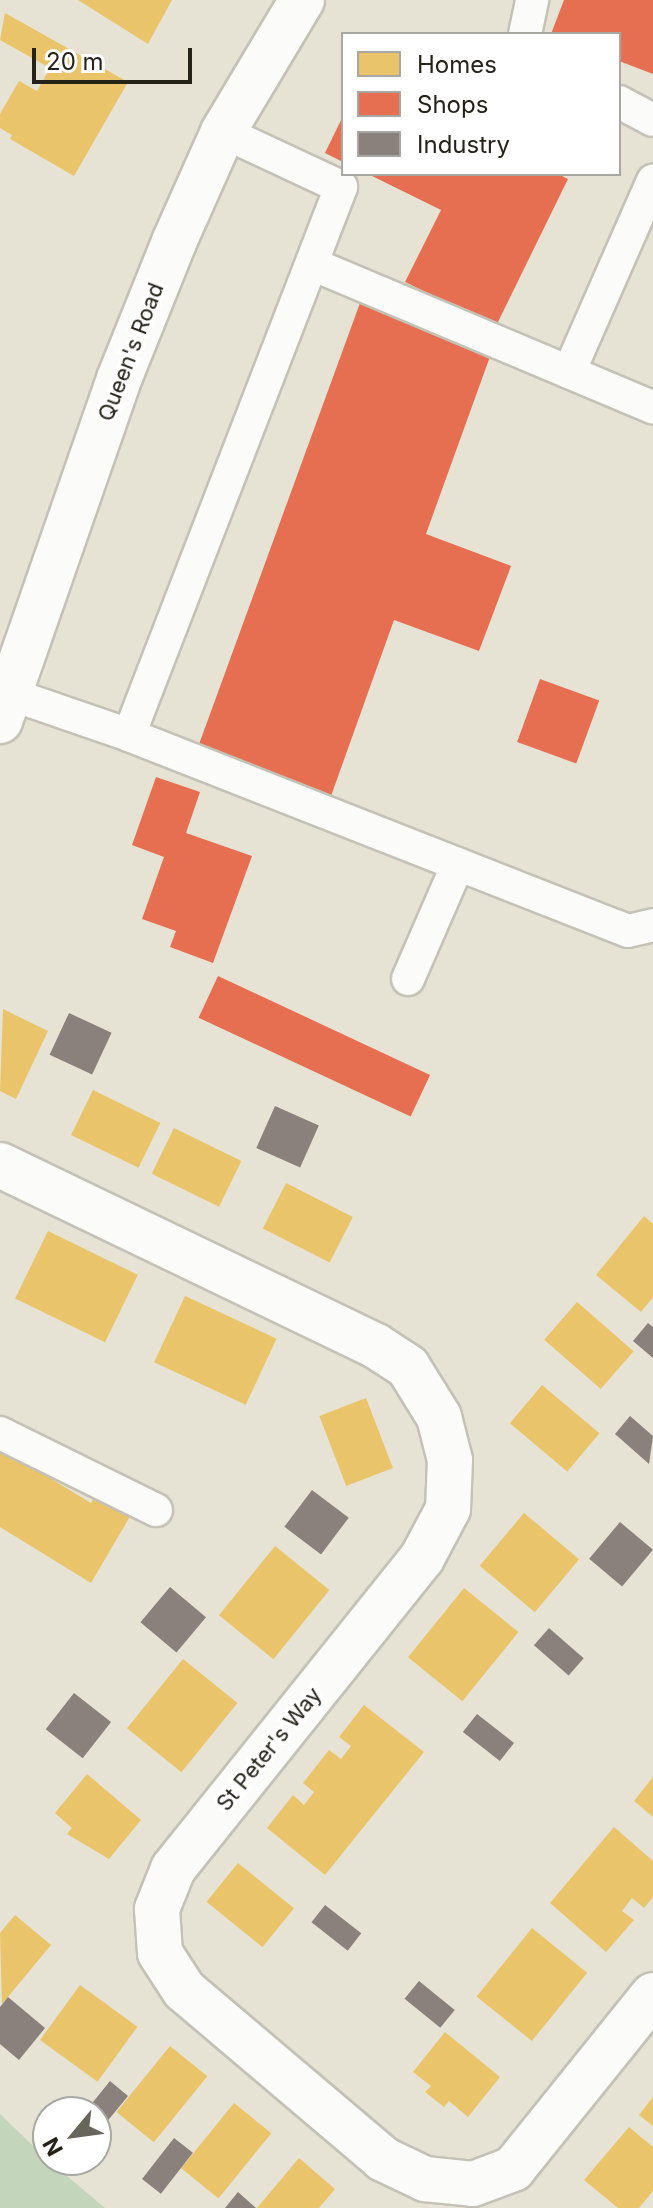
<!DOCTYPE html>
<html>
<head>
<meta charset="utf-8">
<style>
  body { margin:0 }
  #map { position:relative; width:653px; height:2208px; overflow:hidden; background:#e6e3d5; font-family:Inter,sans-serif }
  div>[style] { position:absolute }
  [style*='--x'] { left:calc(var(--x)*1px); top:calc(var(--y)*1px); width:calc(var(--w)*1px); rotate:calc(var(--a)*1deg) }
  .green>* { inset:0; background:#c3d5ba }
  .homes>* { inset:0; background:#e9c46a; transform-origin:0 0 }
  .shops>* { inset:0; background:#e76f51; transform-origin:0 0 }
  .industry>* { inset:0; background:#8a817c; transform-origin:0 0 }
  .roads { filter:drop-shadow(2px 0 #c4c1b6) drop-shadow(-2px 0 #c4c1b6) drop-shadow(0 2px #c4c1b6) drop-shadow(0 -2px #c4c1b6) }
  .lane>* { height:32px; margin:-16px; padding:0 16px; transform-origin:16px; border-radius:16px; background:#fbfbf9 }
  .street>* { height:44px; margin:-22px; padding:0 22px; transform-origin:22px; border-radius:22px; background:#fbfbf9 }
  .secondary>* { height:44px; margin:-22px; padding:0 22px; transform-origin:22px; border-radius:22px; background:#fbfbf9 }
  span { translate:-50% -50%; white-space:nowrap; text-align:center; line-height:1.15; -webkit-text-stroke:8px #fff; paint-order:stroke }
  .street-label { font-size:22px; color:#242219 }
  .legend { position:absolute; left:341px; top:32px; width:280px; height:144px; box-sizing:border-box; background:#fff; border:2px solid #a7a7a3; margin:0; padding:10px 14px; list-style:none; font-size:24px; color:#242219 }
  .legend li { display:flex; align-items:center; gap:16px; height:40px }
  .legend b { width:40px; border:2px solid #a7a7a3 }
  .north { position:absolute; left:32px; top:2096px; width:80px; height:80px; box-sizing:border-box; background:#fff; border:2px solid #a7a7a3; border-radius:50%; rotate:241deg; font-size:22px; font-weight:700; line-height:32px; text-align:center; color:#242219 }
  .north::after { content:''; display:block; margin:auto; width:28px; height:36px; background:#68665b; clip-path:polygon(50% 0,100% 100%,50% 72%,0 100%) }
  .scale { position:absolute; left:32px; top:48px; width:160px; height:36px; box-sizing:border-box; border:4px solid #242219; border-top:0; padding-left:10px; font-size:24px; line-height:28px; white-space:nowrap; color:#242219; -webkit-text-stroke:6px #fff; paint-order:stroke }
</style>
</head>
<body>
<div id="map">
  <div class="green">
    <div style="clip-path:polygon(0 2114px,48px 2160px,105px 2208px,0 2208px)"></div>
  </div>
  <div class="homes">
    <div style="clip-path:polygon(78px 0,172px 0,148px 44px)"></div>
    <div style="clip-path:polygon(5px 13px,128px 82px,74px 176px,10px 139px,12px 135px,0 128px,0 114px,19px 81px,37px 91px,50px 68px,0 40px)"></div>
    <div style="clip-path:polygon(3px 1009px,48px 1031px,16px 1099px,0 1091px)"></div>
    <div style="left:93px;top:1090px;width:75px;height:50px;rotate:26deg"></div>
    <div style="left:174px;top:1128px;width:75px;height:51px;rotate:26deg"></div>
    <div style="left:286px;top:1183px;width:75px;height:51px;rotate:27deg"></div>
    <div style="clip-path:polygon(644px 1216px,653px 1224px,653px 1297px,641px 1312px,596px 1275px)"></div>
    <div style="left:48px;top:1231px;width:100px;height:75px;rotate:26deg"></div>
    <div style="left:185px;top:1296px;width:101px;height:73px;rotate:25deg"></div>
    <div style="left:577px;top:1302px;width:75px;height:50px;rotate:41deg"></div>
    <div style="left:542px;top:1385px;width:75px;height:50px;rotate:40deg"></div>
    <div style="left:366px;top:1398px;width:75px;height:50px;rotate:69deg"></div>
    <div style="clip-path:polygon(0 1448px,91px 1503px,98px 1492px,132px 1513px,91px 1583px,0 1527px)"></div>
    <div style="left:524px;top:1513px;width:72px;height:69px;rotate:40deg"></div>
    <div style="left:275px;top:1546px;width:70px;height:89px;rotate:39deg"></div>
    <div style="left:464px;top:1588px;width:70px;height:89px;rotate:39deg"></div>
    <div style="left:183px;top:1659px;width:70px;height:89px;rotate:39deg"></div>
    <div style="clip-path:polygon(364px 1705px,424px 1752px,325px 1875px,267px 1828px,293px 1795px,304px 1805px,314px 1792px,303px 1783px,329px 1750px,341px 1759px,351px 1746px,339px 1737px)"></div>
    <div style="clip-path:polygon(87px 1774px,141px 1820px,109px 1859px,67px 1834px,72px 1828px,55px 1813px)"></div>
    <div style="clip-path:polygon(653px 1777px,653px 1817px,634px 1801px)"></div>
    <div style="clip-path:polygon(614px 1827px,653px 1861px,653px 1897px,644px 1908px,632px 1898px,622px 1911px,634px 1920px,606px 1952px,550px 1903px)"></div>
    <div style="left:238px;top:1863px;width:72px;height:50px;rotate:39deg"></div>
    <div style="clip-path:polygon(15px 1915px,51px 1945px,2px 2004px,0 1933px)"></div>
    <div style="left:532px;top:1928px;width:71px;height:88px;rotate:39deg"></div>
    <div style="left:80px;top:1985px;width:71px;height:68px;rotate:36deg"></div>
    <div style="clip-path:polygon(445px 2032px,500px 2077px,468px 2117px,449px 2101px,444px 2107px,425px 2092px,431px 2086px,413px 2072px)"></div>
    <div style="left:170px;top:2046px;width:48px;height:85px;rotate:39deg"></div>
    <div style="clip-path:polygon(653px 2097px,653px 2126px,639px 2115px)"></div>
    <div style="left:234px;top:2103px;width:48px;height:84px;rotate:39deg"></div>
    <div style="clip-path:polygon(629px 2127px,653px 2147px,653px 2191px,639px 2208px,618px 2208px,584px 2180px)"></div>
    <div style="clip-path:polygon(299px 2158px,335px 2189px,319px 2208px,257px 2208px)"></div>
  </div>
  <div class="shops">
    <div style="clip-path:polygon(564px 0,653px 0,653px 74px,619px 61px,619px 34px,551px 34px)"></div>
    <div style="clip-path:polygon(343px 116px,343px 162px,325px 153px)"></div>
    <div style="clip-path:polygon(368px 174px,558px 174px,568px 179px,496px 326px,405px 282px,441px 210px)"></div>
    <div style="clip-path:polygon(360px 303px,492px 351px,426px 534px,511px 566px,479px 651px,394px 620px,331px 796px,198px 747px)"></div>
    <div style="left:540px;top:679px;width:63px;height:67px;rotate:20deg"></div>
    <div style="clip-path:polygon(156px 777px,200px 792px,186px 833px,252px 856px,213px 963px,170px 947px,176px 931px,142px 919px,164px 857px,132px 845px)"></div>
    <div style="left:218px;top:976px;width:234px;height:46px;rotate:25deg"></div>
  </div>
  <div class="industry">
    <div style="left:69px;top:1013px;width:47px;height:46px;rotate:25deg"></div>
    <div style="left:275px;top:1106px;width:48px;height:46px;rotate:24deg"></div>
    <div style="clip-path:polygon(648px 1323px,653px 1327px,653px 1358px,633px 1341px)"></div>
    <div style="clip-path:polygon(630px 1416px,653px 1436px,649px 1464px,615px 1434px)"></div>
    <div style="left:312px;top:1490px;width:46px;height:46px;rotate:37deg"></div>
    <div style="left:620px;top:1522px;width:43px;height:48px;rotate:40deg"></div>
    <div style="left:170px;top:1587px;width:47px;height:46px;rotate:40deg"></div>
    <div style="left:549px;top:1628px;width:46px;height:23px;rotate:41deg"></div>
    <div style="left:74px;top:1693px;width:47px;height:46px;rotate:38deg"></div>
    <div style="left:477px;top:1714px;width:47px;height:23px;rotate:38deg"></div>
    <div style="left:325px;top:1905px;width:46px;height:22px;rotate:38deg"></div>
    <div style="left:419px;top:1981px;width:46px;height:23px;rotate:39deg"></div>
    <div style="clip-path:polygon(8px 1997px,45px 2028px,19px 2060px,0 2044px,0 2007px)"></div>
    <div style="clip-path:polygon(110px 2081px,128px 2096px,96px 2135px,96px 2112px,85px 2112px)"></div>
    <div style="left:174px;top:2138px;width:24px;height:52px;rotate:38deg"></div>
    <div style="clip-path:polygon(238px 2192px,256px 2208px,225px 2208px)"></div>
  </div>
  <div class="roads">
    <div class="lane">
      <div style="--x:525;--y:34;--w:35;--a:-78"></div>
      <div style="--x:619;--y:102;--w:38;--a:28"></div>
      <div style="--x:312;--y:264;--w:370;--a:22.8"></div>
      <div style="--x:569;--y:372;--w:209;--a:-66.3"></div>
      <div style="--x:10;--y:694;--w:126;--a:19"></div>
      <div style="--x:129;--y:735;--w:588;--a:-68.85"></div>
      <div style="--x:341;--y:187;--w:130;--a:-155"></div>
      <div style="--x:129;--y:735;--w:536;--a:21.44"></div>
      <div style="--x:628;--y:931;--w:26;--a:-13"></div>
      <div style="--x:408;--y:979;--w:125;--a:-66.5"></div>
      <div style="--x:0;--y:1433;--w:174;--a:26.3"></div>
    </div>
    <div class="street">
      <div style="--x:0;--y:1165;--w:417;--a:25.7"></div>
      <div style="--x:376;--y:1346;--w:38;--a:33"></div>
      <div style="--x:408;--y:1367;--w:59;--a:58.2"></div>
      <div style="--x:439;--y:1417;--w:44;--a:75.7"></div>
      <div style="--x:450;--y:1460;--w:49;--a:92.3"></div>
      <div style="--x:448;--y:1509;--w:55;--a:118"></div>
      <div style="--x:422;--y:1558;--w:398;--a:128.7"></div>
      <div style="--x:173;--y:1869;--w:43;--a:111.8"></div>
      <div style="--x:157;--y:1909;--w:44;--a:86.1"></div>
      <div style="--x:160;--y:1953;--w:44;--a:57"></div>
      <div style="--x:184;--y:1990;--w:261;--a:40.3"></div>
      <div style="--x:383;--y:2159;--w:47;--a:25.5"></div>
      <div style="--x:425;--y:2179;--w:48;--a:5.9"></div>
      <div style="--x:473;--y:2184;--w:43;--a:-20.6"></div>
      <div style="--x:513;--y:2169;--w:223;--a:-51.2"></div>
    </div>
    <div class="secondary">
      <div style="--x:0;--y:721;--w:362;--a:-70.8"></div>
      <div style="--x:119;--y:379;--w:148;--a:-68.1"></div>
      <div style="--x:174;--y:242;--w:120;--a:-66"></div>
      <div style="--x:223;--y:132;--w:154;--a:-59.1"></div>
    </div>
  </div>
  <div class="street-label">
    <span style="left:131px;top:352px;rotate:-69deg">Queen's Road</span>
    <span style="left:269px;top:1749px;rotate:-51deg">St Peter's Way</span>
  </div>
  <ul class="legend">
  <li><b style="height:22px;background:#e9c46a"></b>Homes</li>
  <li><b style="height:22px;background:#e76f51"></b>Shops</li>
  <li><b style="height:22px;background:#8a817c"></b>Industry</li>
  </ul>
  <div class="north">N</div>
  <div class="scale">20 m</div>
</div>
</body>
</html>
